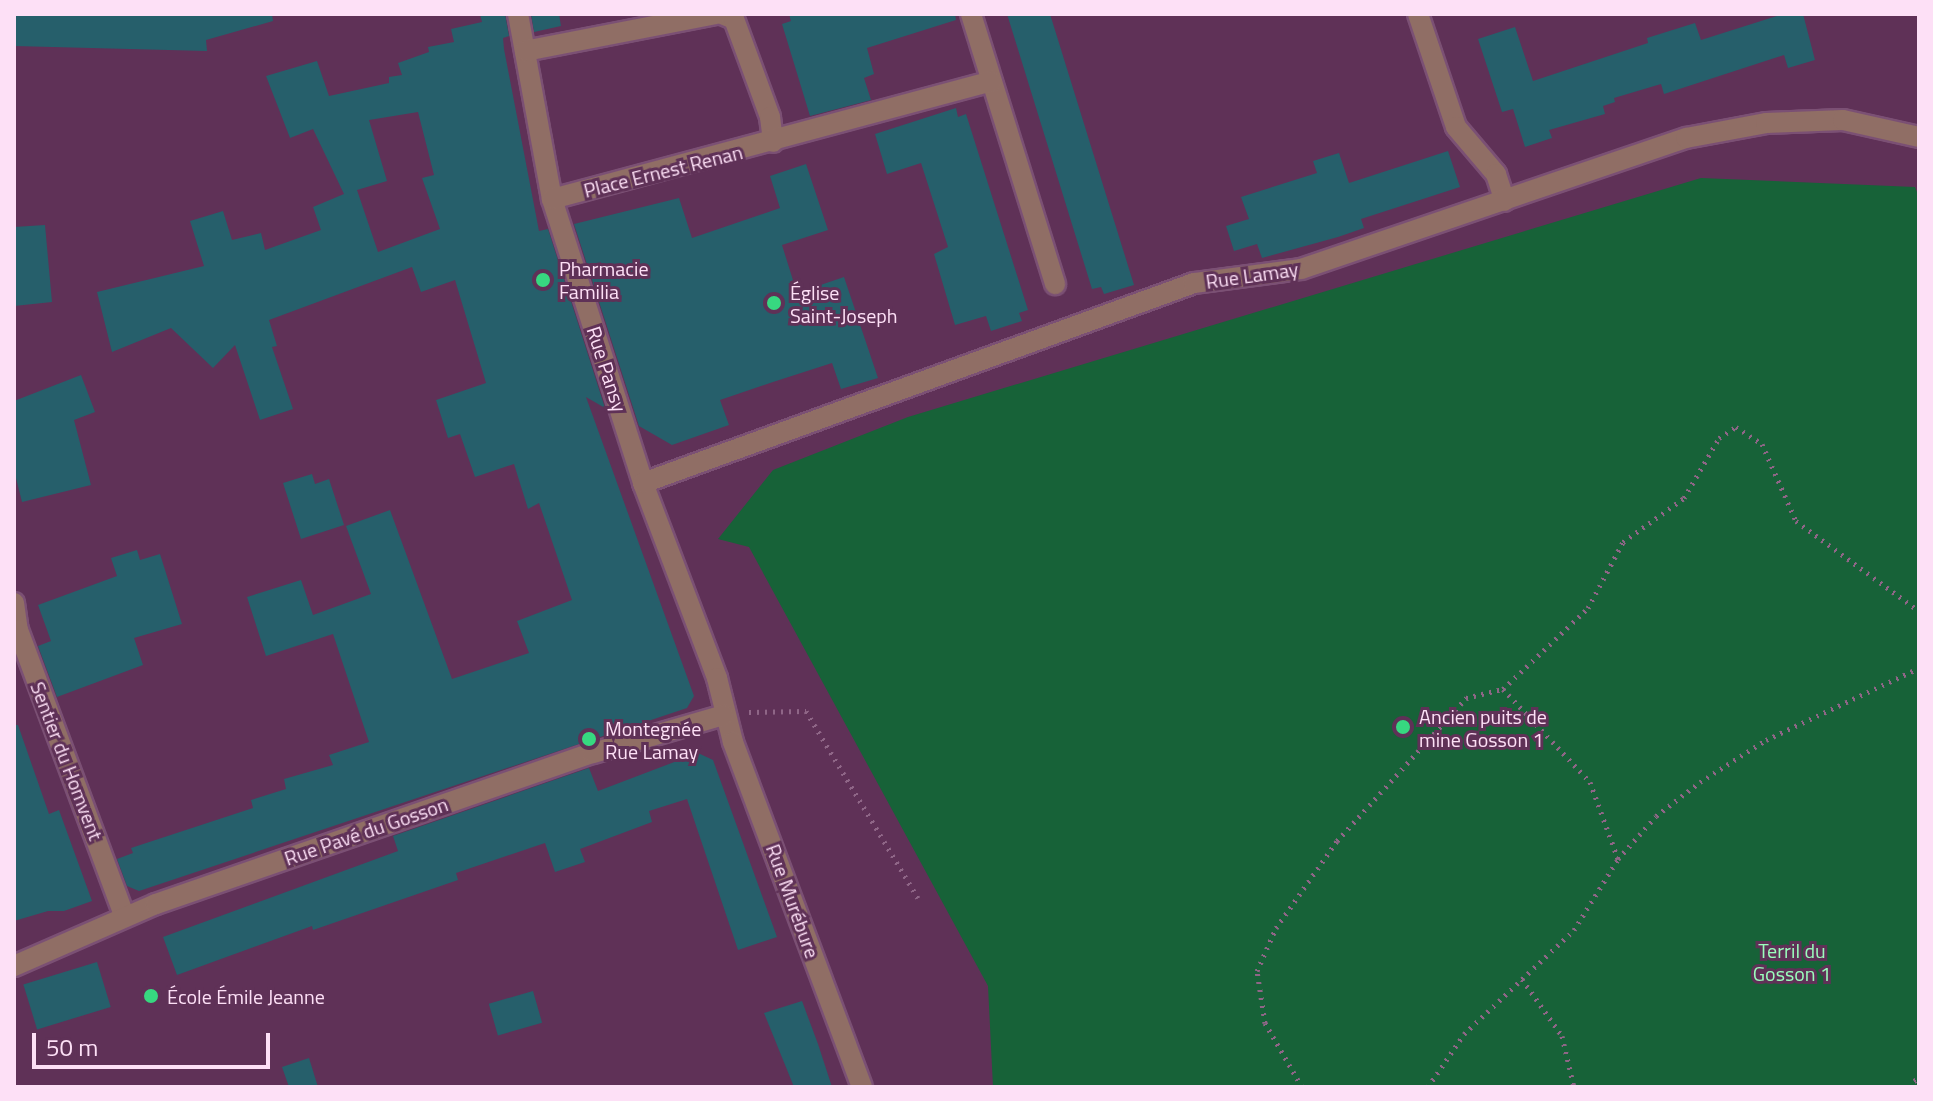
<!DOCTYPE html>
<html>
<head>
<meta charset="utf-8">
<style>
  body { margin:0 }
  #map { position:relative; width:1933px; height:1101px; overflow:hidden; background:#5f3157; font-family:"Titillium Web",sans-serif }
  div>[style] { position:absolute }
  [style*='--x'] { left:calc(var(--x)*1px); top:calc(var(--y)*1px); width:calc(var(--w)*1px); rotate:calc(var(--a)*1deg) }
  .green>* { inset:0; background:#176238 }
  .building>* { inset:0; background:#265f6b; transform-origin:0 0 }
  .path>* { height:5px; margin-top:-2.5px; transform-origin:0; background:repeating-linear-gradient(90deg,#8f6687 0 2px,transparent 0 8px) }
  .roads { filter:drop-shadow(2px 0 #7b5074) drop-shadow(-2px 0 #7b5074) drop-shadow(0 2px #7b5074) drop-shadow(0 -2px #7b5074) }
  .minor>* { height:20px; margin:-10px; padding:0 10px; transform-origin:10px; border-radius:10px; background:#906e65 }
  .dots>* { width:22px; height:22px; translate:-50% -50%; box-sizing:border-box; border:4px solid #5f3157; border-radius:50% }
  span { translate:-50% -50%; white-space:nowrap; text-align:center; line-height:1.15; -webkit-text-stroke:6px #5f3157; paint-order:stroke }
  .street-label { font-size:20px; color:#fde0f6 }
  .poi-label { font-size:20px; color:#fde0f6 }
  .left { translate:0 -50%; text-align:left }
  .park-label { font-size:20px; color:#9afebc }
  .frame { position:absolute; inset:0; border:16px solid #fde0f6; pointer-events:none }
  .scale { position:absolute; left:32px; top:1033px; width:238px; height:36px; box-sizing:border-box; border:4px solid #fde0f6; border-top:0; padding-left:10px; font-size:24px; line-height:28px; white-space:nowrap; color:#fde0f6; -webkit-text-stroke:6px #5f3157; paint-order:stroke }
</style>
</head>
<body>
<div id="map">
  <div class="green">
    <div style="clip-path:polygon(1701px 178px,1915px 187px,1919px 197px,1919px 1087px,993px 1087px,988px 986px,749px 547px,718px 539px,773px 470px,908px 417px)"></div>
  </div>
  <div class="building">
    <div style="clip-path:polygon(14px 14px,272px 14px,273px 21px,206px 40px,207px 51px,14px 46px)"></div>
    <div style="clip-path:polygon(evenodd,480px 14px,505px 14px,509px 36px,503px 38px,504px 49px,539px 231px,548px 229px,605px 408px,586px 397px,694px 696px,687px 708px,139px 891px,127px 886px,117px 859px,133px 853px,131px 848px,253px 808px,251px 800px,286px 789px,284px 779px,333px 765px,329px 755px,369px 742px,333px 634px,266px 656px,247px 597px,301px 580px,313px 615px,371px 594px,346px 526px,390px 510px,452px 679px,529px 653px,517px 621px,572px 600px,539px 503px,528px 509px,514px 464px,475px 477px,460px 434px,448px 438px,436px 400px,486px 383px,455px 280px,421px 292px,412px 267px,269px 320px,277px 346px,272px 347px,293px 409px,260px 420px,235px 345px,213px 368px,171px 328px,112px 352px,97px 292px,204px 266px,190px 221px,223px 211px,232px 240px,261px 233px,265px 250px,321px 230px,313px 207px,344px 194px,313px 129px,290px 138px,266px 76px,317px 61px,329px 96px,389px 83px,389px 77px,402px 75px,398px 63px,429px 52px,428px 47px,454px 42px,451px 29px,482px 22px,480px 14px,418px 112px,434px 175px,422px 178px,440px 229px,378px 252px,357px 190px,387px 181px,369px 120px,418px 112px)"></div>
    <div style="clip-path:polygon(531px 14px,559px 14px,561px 26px,534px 32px)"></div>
    <div style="clip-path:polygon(789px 14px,955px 14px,956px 20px,867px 48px,874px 74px,864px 78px,871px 100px,810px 116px,782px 24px,791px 21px)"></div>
    <div style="clip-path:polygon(1007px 14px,1050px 14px,1134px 285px,1104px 294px,1101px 287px,1092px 289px)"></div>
    <div style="clip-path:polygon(1783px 14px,1803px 14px,1815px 60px,1788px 68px,1784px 55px,1664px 94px,1661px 84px,1614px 98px,1615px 102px,1603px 106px,1605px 114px,1549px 130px,1552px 138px,1525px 147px,1513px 109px,1502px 112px,1478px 39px,1515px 27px,1533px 81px,1648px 43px,1647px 38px,1695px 23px,1701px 40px)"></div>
    <div style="clip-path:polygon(956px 108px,958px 117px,966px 114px,1028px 310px,1019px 313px,1022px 321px,991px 331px,986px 316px,955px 325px,934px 254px,948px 247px,921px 163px,887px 174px,875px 134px)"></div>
    <div style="clip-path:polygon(1448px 151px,1460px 187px,1361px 219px,1364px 228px,1338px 237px,1262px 258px,1257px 244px,1234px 251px,1226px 226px,1249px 219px,1241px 197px,1317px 173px,1313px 161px,1339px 153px,1349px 183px)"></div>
    <div style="clip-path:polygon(806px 164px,828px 230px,782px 245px,797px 293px,844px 277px,878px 378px,841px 389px,832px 363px,773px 382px,720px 400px,729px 425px,672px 445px,639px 426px,574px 224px,679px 198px,692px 238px,780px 208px,770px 176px)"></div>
    <div style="clip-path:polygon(45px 225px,52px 302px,14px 306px,14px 227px)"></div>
    <div style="clip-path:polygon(81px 375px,95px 412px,74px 420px,91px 485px,22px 502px,14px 470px,14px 401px)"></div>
    <div style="clip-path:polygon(312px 474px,315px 484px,329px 479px,344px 525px,301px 539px,283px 483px)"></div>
    <div style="clip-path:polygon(137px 550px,140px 560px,160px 554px,182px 624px,134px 638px,143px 665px,57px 697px,38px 646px,51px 641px,38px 605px,117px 576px,111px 558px)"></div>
    <div style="clip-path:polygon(14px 725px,18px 725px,49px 814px,59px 810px,92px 901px,64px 911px,48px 911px,14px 921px)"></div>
    <div style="clip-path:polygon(698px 753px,713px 760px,777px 937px,738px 950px,687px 799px,649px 811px,652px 822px,580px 849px,585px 862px,555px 872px,545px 843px,456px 873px,458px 880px,313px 930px,312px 926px,177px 975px,163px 937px,398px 851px,393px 836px,589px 768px,598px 791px)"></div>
    <div style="left:97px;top:962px;width:47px;height:77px;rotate:73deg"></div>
    <div style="left:533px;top:991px;width:33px;height:46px;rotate:74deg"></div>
    <div style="clip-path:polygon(802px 1001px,818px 1044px,832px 1087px,794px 1087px,764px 1013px)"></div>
    <div style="clip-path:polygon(309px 1058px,318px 1087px,289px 1087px,282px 1067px)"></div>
  </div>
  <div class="path">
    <div style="--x:1503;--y:689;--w:117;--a:-43.6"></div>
    <div style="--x:1588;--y:608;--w:75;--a:-62.1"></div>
    <div style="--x:1623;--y:542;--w:75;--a:-35.8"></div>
    <div style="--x:1684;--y:498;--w:69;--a:-59.7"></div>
    <div style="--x:1719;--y:438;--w:20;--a:-33"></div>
    <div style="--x:1736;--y:427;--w:31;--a:33"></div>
    <div style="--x:1762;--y:444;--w:84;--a:66.2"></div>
    <div style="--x:1796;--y:521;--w:152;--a:36.2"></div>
    <div style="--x:749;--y:712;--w:57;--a:-1"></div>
    <div style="--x:806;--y:711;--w:218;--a:59.1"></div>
    <div style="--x:1522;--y:979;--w:70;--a:54.9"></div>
    <div style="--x:1562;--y:1036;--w:52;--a:76.8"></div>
    <div style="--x:1302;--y:1087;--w:74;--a:-120"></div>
    <div style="--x:1265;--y:1023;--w:53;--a:-98.7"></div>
    <div style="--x:1257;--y:971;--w:47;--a:-66.2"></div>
    <div style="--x:1276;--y:928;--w:106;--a:-55"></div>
    <div style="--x:1337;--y:841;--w:193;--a:-47.9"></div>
    <div style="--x:1466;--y:698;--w:38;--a:-14"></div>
    <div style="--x:1503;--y:689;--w:127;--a:46.9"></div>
    <div style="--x:1590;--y:782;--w:82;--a:70"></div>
    <div style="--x:1428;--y:1087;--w:64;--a:-55.8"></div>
    <div style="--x:1464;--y:1034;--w:151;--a:-43.4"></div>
    <div style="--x:1574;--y:930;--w:84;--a:-58.2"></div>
    <div style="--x:1618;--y:859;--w:57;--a:-48.5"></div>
    <div style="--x:1656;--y:816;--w:56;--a:-37.7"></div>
    <div style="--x:1700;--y:782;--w:78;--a:-32.5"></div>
    <div style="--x:1766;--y:740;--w:169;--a:-25.2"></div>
    <div style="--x:1913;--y:1087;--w:6;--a:-81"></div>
    <div style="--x:1914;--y:1081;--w:6;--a:-31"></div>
  </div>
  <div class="roads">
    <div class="minor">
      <div style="--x:518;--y:14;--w:188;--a:79.6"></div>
      <div style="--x:552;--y:199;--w:298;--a:72.2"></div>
      <div style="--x:643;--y:483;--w:209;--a:69.2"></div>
      <div style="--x:717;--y:678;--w:66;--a:76"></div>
      <div style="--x:733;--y:742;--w:368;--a:69.5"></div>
      <div style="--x:722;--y:14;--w:13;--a:23"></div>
      <div style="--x:734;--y:19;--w:104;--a:69.8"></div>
      <div style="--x:770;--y:117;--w:25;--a:83"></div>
      <div style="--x:971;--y:14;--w:283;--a:72.7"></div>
      <div style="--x:1418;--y:14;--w:119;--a:71.4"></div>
      <div style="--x:1456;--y:127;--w:62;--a:49.6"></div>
      <div style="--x:1496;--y:174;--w:28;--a:72"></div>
      <div style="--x:525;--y:51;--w:194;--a:-11"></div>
      <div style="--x:552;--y:199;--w:455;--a:-15"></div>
      <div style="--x:643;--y:483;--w:586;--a:-19.95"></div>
      <div style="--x:1194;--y:283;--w:108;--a:-7.5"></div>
      <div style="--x:1301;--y:269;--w:407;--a:-18.8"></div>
      <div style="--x:1686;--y:138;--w:81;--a:-10.6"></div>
      <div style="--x:1766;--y:123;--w:77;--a:-2.2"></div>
      <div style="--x:1843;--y:120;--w:78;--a:12.6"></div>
      <div style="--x:14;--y:603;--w:27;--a:82"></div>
      <div style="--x:18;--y:630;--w:306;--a:69.6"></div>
      <div style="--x:14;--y:966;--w:155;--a:-23.6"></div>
      <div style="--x:156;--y:904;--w:462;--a:-19.1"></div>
      <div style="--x:593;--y:753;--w:136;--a:-16.2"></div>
    </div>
  </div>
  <div class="dots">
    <div style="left:543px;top:280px;background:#37d880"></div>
    <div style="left:774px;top:303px;background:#37d880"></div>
    <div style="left:1403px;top:727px;background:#37d880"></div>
    <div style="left:589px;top:739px;background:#37d880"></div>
    <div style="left:151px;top:996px;background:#37d880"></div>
  </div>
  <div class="street-label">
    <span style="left:663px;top:171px;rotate:-14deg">Place Ernest Renan</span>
    <span style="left:1252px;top:275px;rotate:-8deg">Rue Lamay</span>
    <span style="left:607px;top:369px;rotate:72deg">Rue Pansy</span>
    <span style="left:67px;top:761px;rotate:69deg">Sentier du Homvent</span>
    <span style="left:366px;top:831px;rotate:-19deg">Rue Pavé du Gosson</span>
    <span style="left:793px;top:901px;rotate:70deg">Rue Murébure</span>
  </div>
  <div class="poi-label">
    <span class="left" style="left:559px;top:280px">Pharmacie<br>Familia</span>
    <span class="left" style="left:790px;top:304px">Église<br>Saint-Joseph</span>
    <span class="left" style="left:1419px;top:728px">Ancien puits de<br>mine Gosson 1</span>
    <span class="left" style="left:605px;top:740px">Montegnée<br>Rue Lamay</span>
    <span class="left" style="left:167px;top:996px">École Émile Jeanne</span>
  </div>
  <div class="park-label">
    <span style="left:1792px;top:962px">Terril du<br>Gosson 1</span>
  </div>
  <div class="frame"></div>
  <div class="scale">50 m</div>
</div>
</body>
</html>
